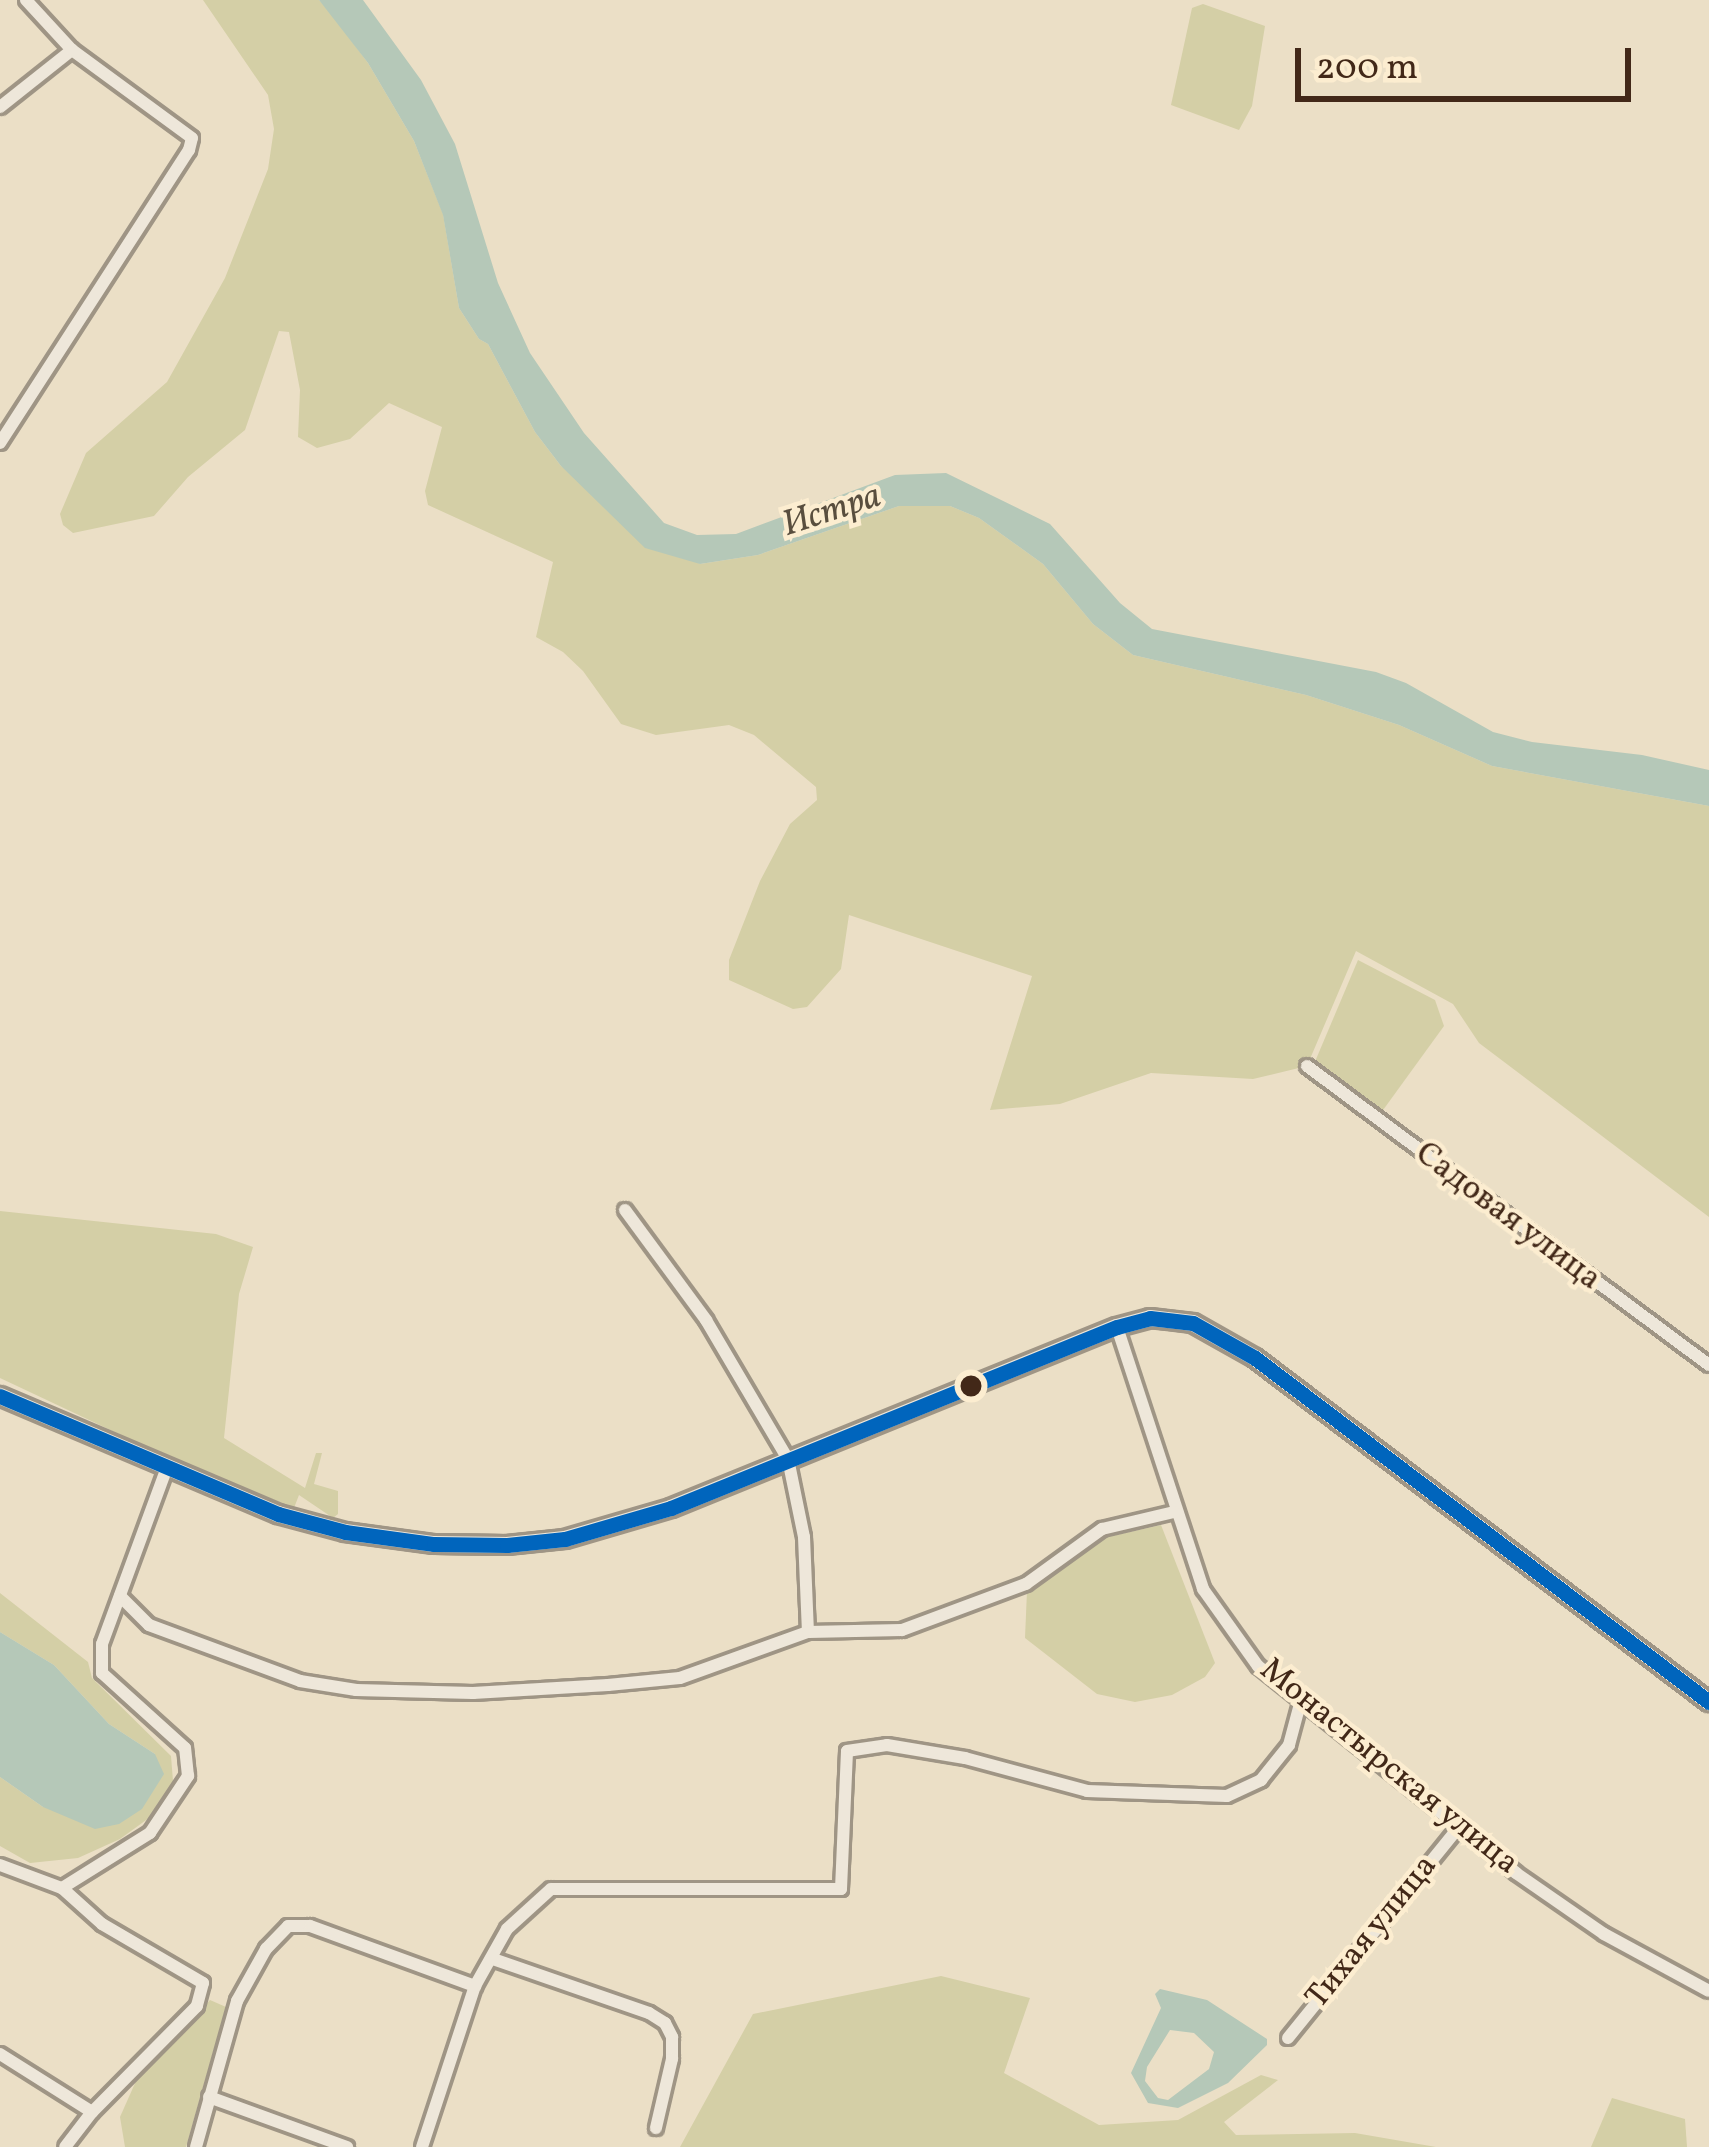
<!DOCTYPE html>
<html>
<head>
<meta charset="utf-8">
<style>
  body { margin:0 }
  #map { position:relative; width:1709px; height:2147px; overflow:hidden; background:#ebdfc6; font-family:Vollkorn,serif }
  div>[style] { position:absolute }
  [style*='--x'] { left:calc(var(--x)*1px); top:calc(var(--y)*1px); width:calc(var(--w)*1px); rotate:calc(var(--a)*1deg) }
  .green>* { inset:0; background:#d4cfa6 }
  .water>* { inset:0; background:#b5c8b8 }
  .roads { filter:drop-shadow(3px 0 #9f9585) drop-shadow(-3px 0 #9f9585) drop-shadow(0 3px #9f9585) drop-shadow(0 -3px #9f9585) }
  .minor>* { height:12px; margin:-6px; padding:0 6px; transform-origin:6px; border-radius:6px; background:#eee7da }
  .secondary>* { height:16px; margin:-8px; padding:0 8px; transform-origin:8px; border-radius:8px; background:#eee7da }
  .bus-1>* { height:15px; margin:-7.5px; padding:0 7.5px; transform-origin:7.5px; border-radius:7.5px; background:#0065bd }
  .dots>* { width:33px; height:33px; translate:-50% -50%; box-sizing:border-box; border:6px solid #fcedd0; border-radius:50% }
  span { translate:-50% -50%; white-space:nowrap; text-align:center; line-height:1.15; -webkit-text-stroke:9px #fcedd0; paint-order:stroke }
  .street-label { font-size:33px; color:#422818 }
  .water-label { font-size:36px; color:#594e3e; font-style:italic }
  .scale { position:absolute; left:1295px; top:48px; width:336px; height:54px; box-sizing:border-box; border:6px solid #422818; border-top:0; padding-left:15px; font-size:36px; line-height:42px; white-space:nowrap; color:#422818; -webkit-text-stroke:9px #fcedd0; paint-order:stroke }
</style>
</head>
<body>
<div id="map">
  <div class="green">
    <div style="clip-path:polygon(203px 0,319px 0,331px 13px,368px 63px,414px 141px,443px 214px,459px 308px,479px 339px,488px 344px,535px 432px,561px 466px,700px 564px,758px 555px,899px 506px,950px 506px,979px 518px,1043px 564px,1093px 624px,1133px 655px,1306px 695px,1399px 725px,1492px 766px,1709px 806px,1709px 1217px,1479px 1043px,1453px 1004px,1356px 951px,1307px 1066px,1253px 1079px,1151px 1073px,1060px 1104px,990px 1110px,1032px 976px,849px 915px,841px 969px,807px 1007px,793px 1009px,729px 980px,729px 960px,760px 881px,790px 824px,817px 800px,816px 787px,754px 735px,729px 725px,656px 735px,621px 724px,583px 671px,563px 652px,536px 637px,553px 562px,428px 505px,425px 491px,442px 427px,389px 403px,350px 439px,317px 448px,298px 437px,300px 390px,289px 332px,279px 331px,245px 430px,188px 477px,154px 516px,73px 533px,63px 525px,60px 514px,86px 453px,167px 382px,225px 278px,268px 169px,274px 129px,268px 95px)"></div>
    <div style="clip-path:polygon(1203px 4px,1265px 26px,1252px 106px,1239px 130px,1171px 105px,1192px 8px)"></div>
    <div style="clip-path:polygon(1358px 960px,1435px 1000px,1444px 1026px,1378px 1117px,1314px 1064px)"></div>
    <div style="clip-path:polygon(0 1211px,216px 1234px,253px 1247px,239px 1294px,224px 1438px,305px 1488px,316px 1453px,322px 1453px,314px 1484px,338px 1491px,338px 1514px,333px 1518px,299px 1495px,294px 1508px,172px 1459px,0 1378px)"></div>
    <div style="clip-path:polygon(1161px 1525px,1215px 1663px,1205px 1677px,1172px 1695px,1135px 1702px,1097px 1694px,1025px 1638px,1027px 1591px,1103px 1538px)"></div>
    <div style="clip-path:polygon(0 1593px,88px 1662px,92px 1678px,171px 1756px,173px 1781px,153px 1815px,120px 1839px,78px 1858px,30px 1863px,0 1846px,0 1777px,43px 1807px,155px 1754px,109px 1724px,54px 1665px,0 1632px)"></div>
    <div style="clip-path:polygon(941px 1976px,1030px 1998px,1004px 2073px,1099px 2125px,1178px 2120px,1261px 2075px,1278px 2080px,1224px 2122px,1236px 2135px,1355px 2133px,1436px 2147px,680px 2147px,753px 2014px)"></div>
    <div style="clip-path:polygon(210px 2000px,226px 2007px,186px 2147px,125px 2147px,120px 2117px,136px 2081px)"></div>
    <div style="clip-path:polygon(1612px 2098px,1685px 2119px,1687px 2147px,1591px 2147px)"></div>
  </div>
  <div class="water">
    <div style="clip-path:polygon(319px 0,363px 0,421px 80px,455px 144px,498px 283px,530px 353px,584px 433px,664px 523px,697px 535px,736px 534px,895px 475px,946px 473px,1050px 524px,1120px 603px,1152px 629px,1376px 672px,1406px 683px,1493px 732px,1532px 742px,1642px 755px,1709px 770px,1709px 806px,1492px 766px,1399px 725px,1306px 695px,1133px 655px,1093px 624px,1043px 564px,979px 518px,950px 506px,899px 506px,758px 555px,700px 564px,645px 548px,561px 466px,535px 432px,488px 344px,479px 339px,459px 308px,443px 215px,414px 141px,368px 63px)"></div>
    <div style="clip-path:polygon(0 1632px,54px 1665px,109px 1724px,155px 1754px,164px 1774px,142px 1809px,119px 1824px,95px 1829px,43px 1807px,0 1777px)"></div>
    <div style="clip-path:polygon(evenodd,1160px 1989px,1207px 2000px,1267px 2039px,1267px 2045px,1228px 2083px,1178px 2108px,1148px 2103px,1131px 2073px,1161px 2008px,1155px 1994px,1160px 1989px,1170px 2030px,1194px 2033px,1214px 2052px,1209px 2069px,1168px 2100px,1158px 2098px,1145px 2081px,1147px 2067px,1170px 2030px)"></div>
  </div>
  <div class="roads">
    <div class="minor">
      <div style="--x:0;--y:107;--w:92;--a:-38.4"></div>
      <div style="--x:0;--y:443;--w:349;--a:-57.2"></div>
      <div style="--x:189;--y:150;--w:12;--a:-76"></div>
      <div style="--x:192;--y:138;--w:149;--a:-143.7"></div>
      <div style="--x:72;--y:50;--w:68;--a:-132.6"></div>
      <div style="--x:1307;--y:1066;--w:501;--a:36.64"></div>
      <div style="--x:625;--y:1210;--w:137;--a:53.6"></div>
      <div style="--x:706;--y:1320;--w:161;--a:59.5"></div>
      <div style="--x:788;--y:1459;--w:80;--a:78.4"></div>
      <div style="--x:804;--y:1537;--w:95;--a:87.6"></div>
      <div style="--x:1117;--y:1327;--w:276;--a:71.8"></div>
      <div style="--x:1203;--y:1589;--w:95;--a:54.5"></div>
      <div style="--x:1258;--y:1666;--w:331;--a:38.7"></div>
      <div style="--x:1516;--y:1873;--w:107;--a:34.7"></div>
      <div style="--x:1604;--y:1934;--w:119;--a:28.5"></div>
      <div style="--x:120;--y:1596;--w:41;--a:45"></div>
      <div style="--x:149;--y:1625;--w:161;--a:20.3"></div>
      <div style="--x:300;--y:1681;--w:57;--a:9.1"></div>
      <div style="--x:356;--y:1690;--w:117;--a:1.5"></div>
      <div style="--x:473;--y:1693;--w:135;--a:-3.4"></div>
      <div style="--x:608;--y:1685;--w:72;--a:-5.6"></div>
      <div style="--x:680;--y:1678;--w:136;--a:-19.8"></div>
      <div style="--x:808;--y:1632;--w:94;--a:-1.2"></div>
      <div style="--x:902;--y:1630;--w:132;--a:-20.4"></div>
      <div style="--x:1026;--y:1584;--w:94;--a:-35.9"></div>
      <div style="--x:1102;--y:1529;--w:74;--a:-13.3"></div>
      <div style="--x:0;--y:1865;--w:66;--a:20.4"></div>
      <div style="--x:62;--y:1888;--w:104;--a:-32"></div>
      <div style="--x:150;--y:1833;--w:69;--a:-56.3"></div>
      <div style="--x:188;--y:1776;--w:28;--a:-96"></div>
      <div style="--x:185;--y:1748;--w:112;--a:-137.9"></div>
      <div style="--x:102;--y:1673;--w:29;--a:-90"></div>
      <div style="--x:102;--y:1644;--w:185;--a:-69.8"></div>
      <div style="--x:62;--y:1888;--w:54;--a:42"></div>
      <div style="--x:102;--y:1924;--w:117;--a:30.3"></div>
      <div style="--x:203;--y:1983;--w:24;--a:105"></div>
      <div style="--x:197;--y:2006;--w:149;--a:134.7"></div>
      <div style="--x:92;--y:2112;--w:44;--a:127.6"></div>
      <div style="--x:493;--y:1959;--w:165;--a:19.1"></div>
      <div style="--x:649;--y:2013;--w:19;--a:32"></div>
      <div style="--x:665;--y:2023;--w:16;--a:63"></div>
      <div style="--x:672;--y:2037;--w:22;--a:90"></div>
      <div style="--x:672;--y:2059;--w:71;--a:103.1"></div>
      <div style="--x:1288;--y:2038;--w:270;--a:-51"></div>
      <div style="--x:0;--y:2054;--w:109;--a:32.2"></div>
      <div style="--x:209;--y:2097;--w:147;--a:19.9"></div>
      <div style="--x:196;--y:2147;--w:152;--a:-74.3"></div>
      <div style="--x:237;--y:2001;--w:60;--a:-60.9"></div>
      <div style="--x:266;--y:1949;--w:32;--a:-46"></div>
      <div style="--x:288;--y:1926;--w:22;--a:0"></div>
      <div style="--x:310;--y:1926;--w:176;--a:20"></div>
      <div style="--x:422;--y:2147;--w:169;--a:-71.8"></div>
      <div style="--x:475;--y:1986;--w:65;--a:-60.7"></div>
      <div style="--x:507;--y:1929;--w:59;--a:-42.3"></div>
      <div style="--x:551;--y:1889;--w:290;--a:0"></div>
      <div style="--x:841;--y:1889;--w:138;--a:-87.5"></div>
      <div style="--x:847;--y:1751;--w:40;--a:-8.5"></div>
      <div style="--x:887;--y:1745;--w:79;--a:9.5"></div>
      <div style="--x:965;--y:1758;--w:126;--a:15.1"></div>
      <div style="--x:1087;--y:1791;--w:140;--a:2"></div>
      <div style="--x:1227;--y:1796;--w:38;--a:-25"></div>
      <div style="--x:1261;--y:1780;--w:45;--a:-51.3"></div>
      <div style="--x:1289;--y:1745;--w:42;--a:-75"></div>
    </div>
    <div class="secondary">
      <div style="--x:0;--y:1396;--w:302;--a:23"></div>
      <div style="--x:278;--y:1514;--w:69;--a:15"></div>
      <div style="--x:345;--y:1532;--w:90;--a:7.7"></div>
      <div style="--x:434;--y:1544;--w:73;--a:0.8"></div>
      <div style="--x:507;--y:1545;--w:58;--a:-5.9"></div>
      <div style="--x:565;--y:1539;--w:110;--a:-16.3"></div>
      <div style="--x:671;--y:1508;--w:481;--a:-22.1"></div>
      <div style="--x:1117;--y:1327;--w:34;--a:-15"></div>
      <div style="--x:1150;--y:1318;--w:43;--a:6.6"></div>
      <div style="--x:1193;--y:1323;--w:71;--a:29.4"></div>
      <div style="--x:1255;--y:1358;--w:570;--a:37.15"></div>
    </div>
  </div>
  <div class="bus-1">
    <div style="--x:0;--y:1396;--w:302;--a:23"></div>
    <div style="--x:278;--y:1514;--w:69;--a:15"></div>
    <div style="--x:345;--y:1532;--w:90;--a:7.7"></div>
    <div style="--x:434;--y:1544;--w:73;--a:0.8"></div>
    <div style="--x:507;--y:1545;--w:58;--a:-5.9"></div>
    <div style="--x:565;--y:1539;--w:110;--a:-16.3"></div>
    <div style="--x:671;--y:1508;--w:481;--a:-22.1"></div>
    <div style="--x:1117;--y:1327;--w:34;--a:-15"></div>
    <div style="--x:1150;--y:1318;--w:43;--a:6.6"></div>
    <div style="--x:1193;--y:1323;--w:71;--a:29.4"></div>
    <div style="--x:1255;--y:1358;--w:570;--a:37.15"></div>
  </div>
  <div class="dots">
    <div style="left:971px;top:1386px;background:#422818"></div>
  </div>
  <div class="street-label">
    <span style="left:1507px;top:1218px;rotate:37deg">Садовая улица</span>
    <span style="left:1388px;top:1768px;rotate:39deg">Монастырская улица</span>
    <span style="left:1373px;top:1933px;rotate:-51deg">Тихая улица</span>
  </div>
  <div class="water-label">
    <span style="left:832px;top:512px;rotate:-18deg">Истра</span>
  </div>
  <div class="scale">200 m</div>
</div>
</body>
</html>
